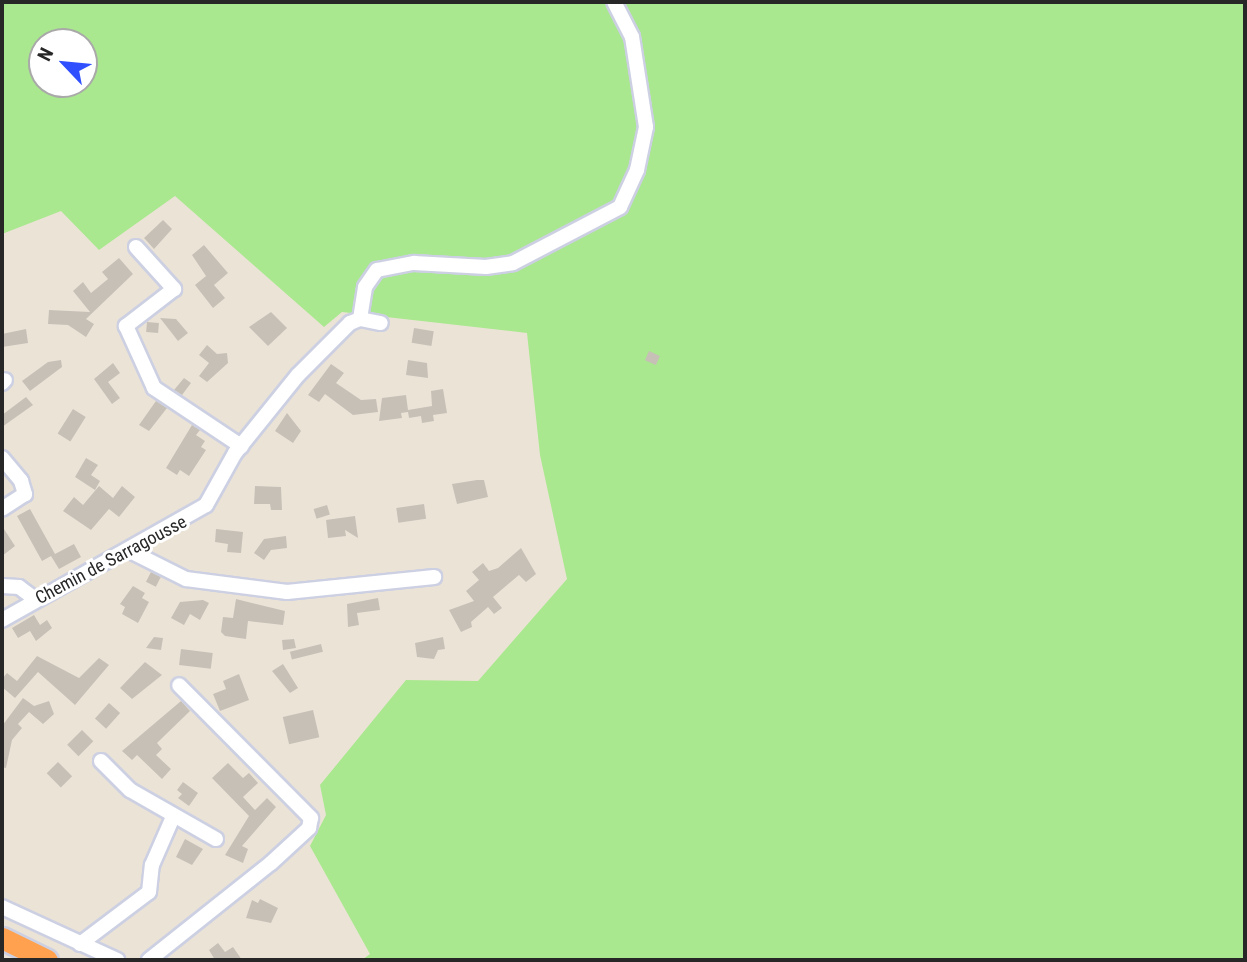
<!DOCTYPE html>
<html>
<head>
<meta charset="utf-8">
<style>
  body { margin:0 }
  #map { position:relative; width:1247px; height:962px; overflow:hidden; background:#ece3d7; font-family:"Roboto Condensed",sans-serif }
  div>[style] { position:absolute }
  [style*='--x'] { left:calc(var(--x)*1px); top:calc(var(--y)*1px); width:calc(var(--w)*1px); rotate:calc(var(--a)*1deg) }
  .green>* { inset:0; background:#a9e88e }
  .building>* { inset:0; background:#c6c0b7; transform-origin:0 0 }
  .roads { filter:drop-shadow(2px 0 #ccd0e2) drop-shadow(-2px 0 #ccd0e2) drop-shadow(0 2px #ccd0e2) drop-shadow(0 -2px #ccd0e2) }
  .minor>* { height:14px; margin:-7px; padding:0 7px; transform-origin:7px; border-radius:7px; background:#fff }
  .highway>* { height:21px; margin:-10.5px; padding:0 10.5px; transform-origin:10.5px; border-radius:10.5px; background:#ffa14e }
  span { translate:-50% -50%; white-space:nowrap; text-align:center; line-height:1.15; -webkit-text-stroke:6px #fff; paint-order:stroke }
  .street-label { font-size:18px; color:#272727 }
  .frame { position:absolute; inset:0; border:4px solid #272727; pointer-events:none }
  .north { position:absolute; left:28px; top:28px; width:70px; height:70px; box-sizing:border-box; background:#fff; border:2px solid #a9a9a9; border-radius:50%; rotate:296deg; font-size:19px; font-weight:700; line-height:28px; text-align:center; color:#272727 }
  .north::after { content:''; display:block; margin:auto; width:24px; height:32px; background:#3050ff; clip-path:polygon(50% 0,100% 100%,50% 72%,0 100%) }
</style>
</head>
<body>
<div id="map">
  <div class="green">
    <div style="clip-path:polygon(evenodd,2px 2px,1245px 2px,1245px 960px,362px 960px,370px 954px,310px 846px,326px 815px,320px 785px,406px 680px,478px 681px,567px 579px,540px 455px,527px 333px,342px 312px,324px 327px,175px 196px,99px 250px,61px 211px,2px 234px,2px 2px,42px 42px,84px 42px,84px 84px,42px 84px,42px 42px)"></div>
  </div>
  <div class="building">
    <div style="clip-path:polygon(163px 220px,172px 229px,154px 249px,144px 238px)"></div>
    <div style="clip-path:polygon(204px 245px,228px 273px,214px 285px,225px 298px,213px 308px,195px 285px,206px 276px,192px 255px)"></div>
    <div style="clip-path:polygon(119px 258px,133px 274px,86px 319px,94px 324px,86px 337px,68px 325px,48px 324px,49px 310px,90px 312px,73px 291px,83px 282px,91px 293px,108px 279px,102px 272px)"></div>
    <div style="clip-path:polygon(271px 312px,287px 328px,268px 346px,249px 327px)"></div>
    <div style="clip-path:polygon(160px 318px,176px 319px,188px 333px,178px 341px)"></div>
    <div style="left:147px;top:322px;width:12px;height:10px;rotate:5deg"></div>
    <div style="left:414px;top:328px;width:20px;height:15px;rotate:9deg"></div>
    <div style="clip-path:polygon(26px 329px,28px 343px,2px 347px,2px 334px)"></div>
    <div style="clip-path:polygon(207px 345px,217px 354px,227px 353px,228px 363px,207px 382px,199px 376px,209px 363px,199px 355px)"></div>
    <div style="left:649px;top:351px;width:12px;height:10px;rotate:24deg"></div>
    <div style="clip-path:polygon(61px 360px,62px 367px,30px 391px,22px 381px,48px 362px)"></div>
    <div style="clip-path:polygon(408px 360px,427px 363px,428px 378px,406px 375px)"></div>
    <div style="clip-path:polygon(113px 363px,120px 373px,108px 382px,120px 398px,112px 404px,94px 379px)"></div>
    <div style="clip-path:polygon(331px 364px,344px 373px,336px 383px,361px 400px,376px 399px,378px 412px,353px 415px,325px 394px,319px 402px,308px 395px)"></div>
    <div style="clip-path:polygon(184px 378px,191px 383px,182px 395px,174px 390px)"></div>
    <div style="clip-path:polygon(443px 389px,447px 413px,433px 415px,434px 421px,422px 423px,421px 416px,409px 418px,408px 412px,401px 413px,402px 418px,379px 421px,382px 398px,406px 395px,408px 410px,432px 406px,431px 391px)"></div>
    <div style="clip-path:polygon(26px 397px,33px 405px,2px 427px,2px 415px)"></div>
    <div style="clip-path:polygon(156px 401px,167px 408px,149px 431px,139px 425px)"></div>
    <div style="left:73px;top:409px;width:15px;height:29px;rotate:32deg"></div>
    <div style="clip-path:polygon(287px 413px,301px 431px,293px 443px,275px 431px)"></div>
    <div style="clip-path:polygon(192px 425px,200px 430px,196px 435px,205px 441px,201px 447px,206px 450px,189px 476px,180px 470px,177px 475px,166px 468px)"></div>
    <div style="clip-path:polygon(86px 458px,98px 465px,91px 475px,100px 481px,95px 490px,75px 477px)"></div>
    <div style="clip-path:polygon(477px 480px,484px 480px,488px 497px,457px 504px,452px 484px)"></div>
    <div style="clip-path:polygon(99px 486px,113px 498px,122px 486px,135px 497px,119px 517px,109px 509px,91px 530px,63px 511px,74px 497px,83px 505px)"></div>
    <div style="clip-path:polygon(255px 486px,281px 487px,282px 510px,271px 510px,270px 504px,254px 504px)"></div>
    <div style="left:424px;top:504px;width:15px;height:28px;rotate:82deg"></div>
    <div style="left:327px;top:505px;width:10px;height:14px;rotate:73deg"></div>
    <div style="clip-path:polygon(30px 509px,55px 554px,74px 544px,81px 557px,59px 569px,51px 556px,42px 561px,17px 516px)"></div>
    <div style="clip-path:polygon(355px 516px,358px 538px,345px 530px,346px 536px,328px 538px,326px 520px)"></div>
    <div style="clip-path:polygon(2px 526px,15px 546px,2px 556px)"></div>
    <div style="clip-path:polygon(216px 529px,243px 532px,241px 553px,227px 552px,228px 544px,215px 542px)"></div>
    <div style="clip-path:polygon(286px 536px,287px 548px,271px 550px,264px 560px,254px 553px,264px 539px)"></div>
    <div style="clip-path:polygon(521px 548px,536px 574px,526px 582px,519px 575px,493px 597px,502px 608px,494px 614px,488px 607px,471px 622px,472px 627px,461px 632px,449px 610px,474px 601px,466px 591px,479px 580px,472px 572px,483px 563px,489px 571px,498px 568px)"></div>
    <div style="left:151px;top:572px;width:11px;height:11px;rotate:27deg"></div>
    <div style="clip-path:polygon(133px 586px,145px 593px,142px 598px,149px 602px,138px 623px,122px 614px,125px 607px,120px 604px)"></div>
    <div style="clip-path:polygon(378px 598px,380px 610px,357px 613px,359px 625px,348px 627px,347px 604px)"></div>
    <div style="clip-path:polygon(236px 599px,285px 611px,283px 625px,248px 621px,246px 639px,225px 636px,221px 632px,223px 617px,233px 618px)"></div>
    <div style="clip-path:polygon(203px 600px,209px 603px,200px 620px,190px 614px,184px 625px,171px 618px,180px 602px)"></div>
    <div style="clip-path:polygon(34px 615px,40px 625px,47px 620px,52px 628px,36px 641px,30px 631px,18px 638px,12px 628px)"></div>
    <div style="clip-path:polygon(154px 637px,163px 638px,161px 650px,146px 648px)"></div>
    <div style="clip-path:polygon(443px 637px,445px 649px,438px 650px,434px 659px,417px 657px,415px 643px)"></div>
    <div style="clip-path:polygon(294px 639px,296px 648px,283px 650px,282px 640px)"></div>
    <div style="left:321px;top:644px;width:8px;height:32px;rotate:76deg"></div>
    <div style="left:181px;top:649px;width:32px;height:16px;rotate:7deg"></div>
    <div style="clip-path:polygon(37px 656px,79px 678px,99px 658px,109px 665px,75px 705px,38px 672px,15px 698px,2px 687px,2px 679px,7px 673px,17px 681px)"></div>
    <div style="clip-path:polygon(145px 662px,162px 675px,132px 699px,120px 688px)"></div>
    <div style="clip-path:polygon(283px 664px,298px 688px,290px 693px,272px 671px)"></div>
    <div style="clip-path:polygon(239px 674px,249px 700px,220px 711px,213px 694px,226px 689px,223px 681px)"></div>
    <div style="clip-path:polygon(23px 698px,34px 706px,49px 701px,54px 714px,43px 724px,29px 712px,18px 724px,22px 728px,12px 740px,6px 768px,2px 767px,2px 726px)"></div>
    <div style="clip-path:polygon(181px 701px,190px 711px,157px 743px,162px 749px,156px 755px,171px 769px,162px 779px,137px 755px,132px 760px,122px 751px)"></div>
    <div style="left:109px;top:703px;width:15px;height:21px;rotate:42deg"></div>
    <div style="left:313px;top:710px;width:28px;height:31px;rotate:77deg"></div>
    <div style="left:82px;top:730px;width:16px;height:21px;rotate:45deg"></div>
    <div style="left:58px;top:762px;width:20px;height:16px;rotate:45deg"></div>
    <div style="clip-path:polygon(228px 763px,243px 778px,249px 773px,258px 783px,243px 797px,255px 810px,267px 798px,276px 807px,242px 846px,248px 849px,243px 863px,225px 855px,249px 816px,212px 778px)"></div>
    <div style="clip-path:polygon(183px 782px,198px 793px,189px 806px,178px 798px,182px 794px,177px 790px)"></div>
    <div style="clip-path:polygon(185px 839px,203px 849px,192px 865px,176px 857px)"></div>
    <div style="clip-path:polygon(260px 899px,278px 908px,271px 923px,246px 918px,252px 900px,258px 903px)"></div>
    <div style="clip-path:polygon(218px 943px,225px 952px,233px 947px,242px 960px,215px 960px,209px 950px)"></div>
  </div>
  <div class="roads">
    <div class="minor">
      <div style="--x:136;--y:247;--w:57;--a:47.9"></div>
      <div style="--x:174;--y:289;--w:61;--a:142.4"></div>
      <div style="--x:126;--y:326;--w:68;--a:65.7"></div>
      <div style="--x:154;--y:388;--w:105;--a:33.7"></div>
      <div style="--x:360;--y:319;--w:32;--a:-81"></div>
      <div style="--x:365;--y:287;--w:21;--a:-55"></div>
      <div style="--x:377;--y:270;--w:38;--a:-11"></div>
      <div style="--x:414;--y:263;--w:72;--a:3.2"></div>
      <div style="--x:486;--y:267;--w:27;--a:-8"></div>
      <div style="--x:513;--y:263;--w:121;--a:-27.6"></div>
      <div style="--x:620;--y:207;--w:41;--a:-65.3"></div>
      <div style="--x:637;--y:170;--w:44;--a:-78.2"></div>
      <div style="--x:646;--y:127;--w:91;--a:-98.8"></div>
      <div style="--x:632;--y:37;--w:39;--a:-117"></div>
      <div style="--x:2;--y:383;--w:4;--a:-45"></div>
      <div style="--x:2;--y:458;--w:30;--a:50"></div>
      <div style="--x:21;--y:481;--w:14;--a:73"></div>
      <div style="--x:25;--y:494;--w:27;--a:147"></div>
      <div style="--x:130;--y:551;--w:63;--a:26.6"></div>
      <div style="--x:186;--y:579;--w:102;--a:7.3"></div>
      <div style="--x:287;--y:592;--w:148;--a:-5.8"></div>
      <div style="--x:2;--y:586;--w:17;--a:3"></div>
      <div style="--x:19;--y:587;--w:21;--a:37"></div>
      <div style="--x:2;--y:620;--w:234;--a:-29.4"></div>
      <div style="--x:206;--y:505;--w:60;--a:-60.9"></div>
      <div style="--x:235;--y:453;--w:100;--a:-51.1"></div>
      <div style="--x:298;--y:375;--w:74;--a:-45"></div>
      <div style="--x:350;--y:323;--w:11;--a:-22"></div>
      <div style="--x:360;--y:319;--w:21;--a:11"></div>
      <div style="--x:101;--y:761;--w:41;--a:45"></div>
      <div style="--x:130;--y:790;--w:99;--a:29.7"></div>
      <div style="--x:2;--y:907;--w:127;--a:24.7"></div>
      <div style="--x:80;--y:944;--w:86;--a:-37"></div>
      <div style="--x:149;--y:892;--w:27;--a:-84"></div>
      <div style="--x:152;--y:865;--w:52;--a:-66.4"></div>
      <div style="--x:149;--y:960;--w:156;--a:-38.5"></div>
      <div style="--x:271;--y:863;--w:52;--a:-42.6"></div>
      <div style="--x:309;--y:828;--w:10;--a:-79"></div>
      <div style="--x:311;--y:818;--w:187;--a:-134.8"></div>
    </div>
    <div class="highway">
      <div style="--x:2;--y:938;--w:50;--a:26.1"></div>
    </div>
  </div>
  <div class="street-label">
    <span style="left:111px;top:560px;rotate:-28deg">Chemin de Sarragousse</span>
  </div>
  <div class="frame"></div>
  <div class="north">N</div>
</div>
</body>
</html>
